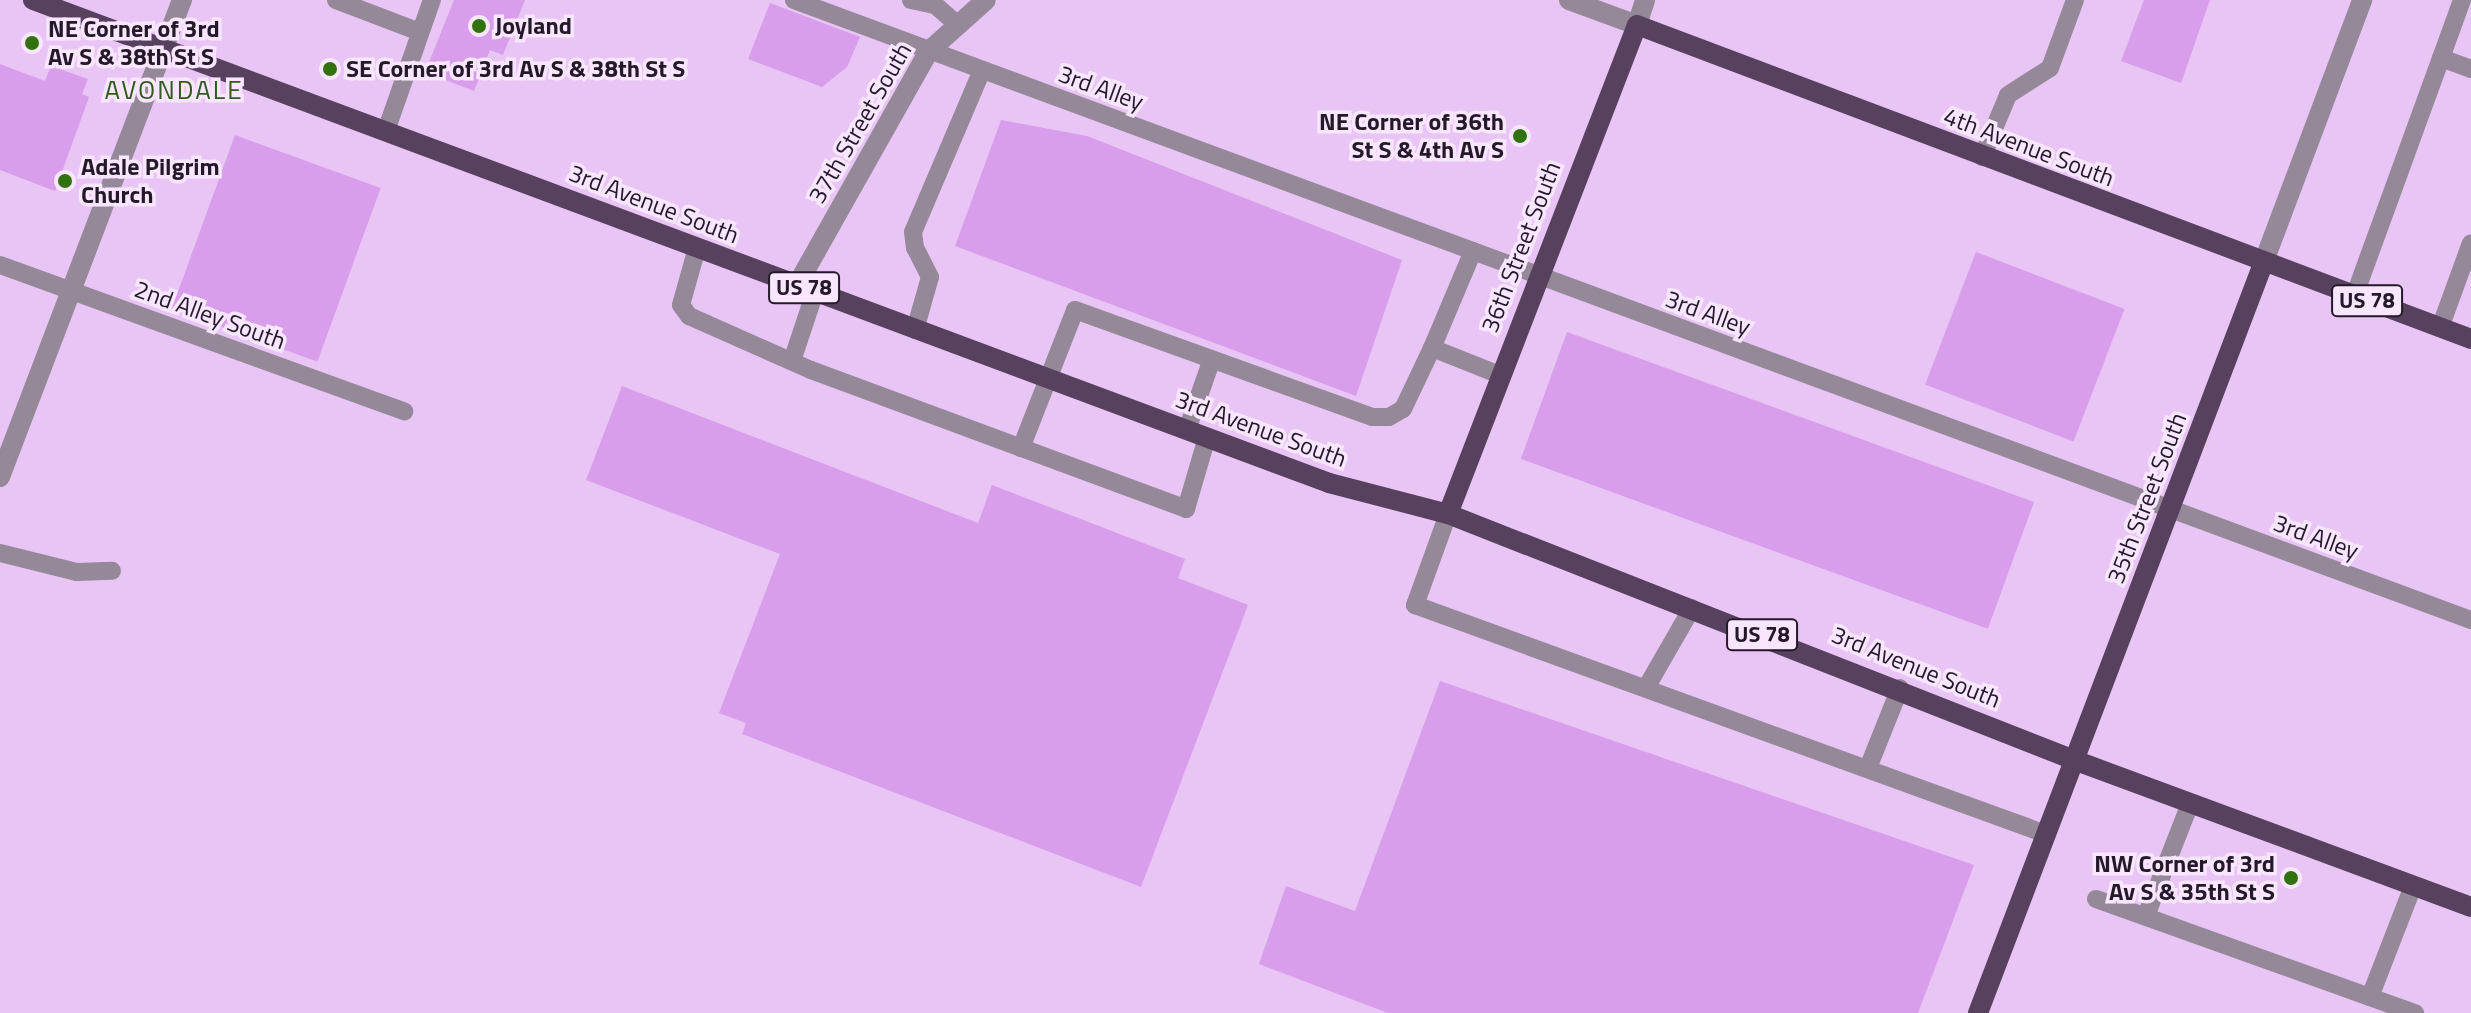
<!DOCTYPE html>
<html>
<head>
<meta charset="utf-8">
<style>
  body { margin:0 }
  #map { position:relative; width:2471px; height:1013px; overflow:hidden; background:#f2d3fc; font-family:"Titillium Web",sans-serif }
  div>[style] { position:absolute }
  [style*='--x'] { left:calc(var(--x)*1px); top:calc(var(--y)*1px); width:calc(var(--w)*1px); rotate:calc(var(--a)*1deg) }
  .built>* { inset:0; background:#e8c5f4; transform-origin:0 0 }
  .building>* { inset:0; background:#d89deb; transform-origin:0 0 }
  .service>* { height:18px; margin:-9px; padding:0 9px; transform-origin:9px; border-radius:9px; background:#958899 }
  .minor>* { height:20px; margin:-10px; padding:0 10px; transform-origin:10px; border-radius:10px; background:#958899 }
  .tertiary>* { height:20px; margin:-10px; padding:0 10px; transform-origin:10px; border-radius:10px; background:#958899 }
  .primary>* { height:20px; margin:-10px; padding:0 10px; transform-origin:10px; border-radius:10px; background:#57415e }
  .dots>* { width:22px; height:22px; translate:-50% -50%; box-sizing:border-box; border:4px solid #f8e5fe; border-radius:50% }
  span { translate:-50% -50%; white-space:nowrap; text-align:center; line-height:1.15; -webkit-text-stroke:7px #f8e5fe; paint-order:stroke }
  .shield-label span { padding:2px 6px; background:#f8e5fe; border:2px solid; border-radius:6px; -webkit-text-stroke-width:0 }
  .shield-label { font-size:22px; color:#241928; font-weight:700 }
  .poi-label { font-size:24px; color:#241928; font-weight:700 }
  .left { translate:0 -50%; text-align:left }
  .right { translate:-100% -50%; text-align:right }
  .street-label { font-size:24px; color:#241928 }
  .neighbourhood-label { font-size:26px; color:#315a1f; letter-spacing:2px }
</style>
</head>
<body>
<div id="map">
  <div class="built">
    <div style="left:0;top:0;width:2471px;height:1013px"></div>
  </div>
  <div class="building">
    <div style="clip-path:polygon(454px 0,525px 0,503px 55px,490px 50px,474px 91px,425px 72px)"></div>
    <div style="clip-path:polygon(2144px 0,2210px 0,2181px 83px,2121px 61px)"></div>
    <div style="clip-path:polygon(770px 3px,860px 37px,847px 67px,822px 87px,748px 59px)"></div>
    <div style="clip-path:polygon(0 64px,45px 81px,51px 66px,88px 79px,82px 94px,89px 97px,55px 191px,0 170px)"></div>
    <div style="clip-path:polygon(1001px 120px,1087px 136px,1402px 260px,1356px 396px,955px 246px)"></div>
    <div style="left:235px;top:135px;width:155px;height:185px;rotate:20deg"></div>
    <div style="left:1976px;top:252px;width:159px;height:142px;rotate:21deg"></div>
    <div style="left:1567px;top:332px;width:497px;height:135px;rotate:20deg"></div>
    <div style="clip-path:polygon(622px 386px,978px 523px,992px 485px,1185px 559px,1178px 578px,1248px 605px,1141px 887px,742px 734px,746px 723px,719px 713px,780px 554px,586px 480px)"></div>
    <div style="clip-path:polygon(1440px 681px,1974px 865px,1918px 1013px,1388px 1013px,1259px 964px,1286px 886px,1355px 911px)"></div>
  </div>
  <div class="service">
    <div style="--x:336;--y:0;--w:90;--a:20.9"></div>
    <div style="--x:794;--y:0;--w:1788;--a:20.29"></div>
    <div style="--x:911;--y:0;--w:25;--a:12"></div>
    <div style="--x:935;--y:5;--w:30;--a:41"></div>
    <div style="--x:2462;--y:0;--w:62;--a:109.9"></div>
    <div style="--x:2441;--y:58;--w:32;--a:20"></div>
    <div style="--x:386;--y:131;--w:139;--a:-70.7"></div>
    <div style="--x:1982;--y:157;--w:67;--a:-67.2"></div>
    <div style="--x:2008;--y:95;--w:50;--a:-32.7"></div>
    <div style="--x:2050;--y:68;--w:72;--a:-69.8"></div>
    <div style="--x:697;--y:248;--w:59;--a:105.7"></div>
    <div style="--x:681;--y:305;--w:14;--a:54"></div>
    <div style="--x:689;--y:316;--w:133;--a:23.9"></div>
    <div style="--x:811;--y:370;--w:400;--a:20.3"></div>
    <div style="--x:1186;--y:509;--w:75;--a:-73.7"></div>
    <div style="--x:1473;--y:251;--w:105;--a:112.9"></div>
    <div style="--x:1432;--y:348;--w:73;--a:21.7"></div>
    <div style="--x:0;--y:265;--w:430;--a:19.9"></div>
    <div style="--x:2354;--y:297;--w:254;--a:-70"></div>
    <div style="--x:2440;--y:328;--w:90;--a:-70"></div>
    <div style="--x:915;--y:330;--w:55;--a:-74.2"></div>
    <div style="--x:930;--y:277;--w:33;--a:-117"></div>
    <div style="--x:915;--y:248;--w:16;--a:-97"></div>
    <div style="--x:913;--y:232;--w:176;--a:-66.9"></div>
    <div style="--x:792;--y:361;--w:73;--a:-71.6"></div>
    <div style="--x:1187;--y:430;--w:75;--a:-70.6"></div>
    <div style="--x:1021;--y:448;--w:148;--a:-68.6"></div>
    <div style="--x:1075;--y:310;--w:316;--a:19.8"></div>
    <div style="--x:1372;--y:417;--w:17;--a:0"></div>
    <div style="--x:1389;--y:417;--w:16;--a:-30"></div>
    <div style="--x:1403;--y:409;--w:68;--a:-64.6"></div>
    <div style="--x:1448;--y:514;--w:97;--a:109.9"></div>
    <div style="--x:1415;--y:605;--w:671;--a:19.95"></div>
    <div style="--x:0;--y:553;--w:79;--a:13.9"></div>
    <div style="--x:77;--y:572;--w:35;--a:-2"></div>
    <div style="--x:1646;--y:688;--w:92;--a:-60.1"></div>
    <div style="--x:1868;--y:768;--w:86;--a:-68.2"></div>
    <div style="--x:2096;--y:899;--w:339;--a:19.7"></div>
    <div style="--x:2146;--y:916;--w:120;--a:-68.6"></div>
    <div style="--x:2370;--y:997;--w:119;--a:-68.8"></div>
  </div>
  <div class="minor">
    <div style="--x:1637;--y:25;--w:26;--a:-72"></div>
    <div style="--x:797;--y:285;--w:269;--a:-60.6"></div>
    <div style="--x:929;--y:51;--w:76;--a:-41.8"></div>
    <div style="--x:0;--y:477;--w:511;--a:-69.12"></div>
  </div>
  <div class="tertiary">
    <div style="--x:1569;--y:0;--w:72;--a:20.2"></div>
    <div style="--x:2263;--y:264;--w:282;--a:-69.4"></div>
  </div>
  <div class="primary">
    <div style="--x:33;--y:0;--w:1383;--a:20.44"></div>
    <div style="--x:1329;--y:483;--w:123;--a:14.6"></div>
    <div style="--x:1448;--y:514;--w:673;--a:21.45"></div>
    <div style="--x:2074;--y:760;--w:423;--a:20.3"></div>
    <div style="--x:1448;--y:514;--w:524;--a:-68.87"></div>
    <div style="--x:1637;--y:25;--w:891;--a:20.63"></div>
    <div style="--x:1978;--y:1013;--w:801;--a:-69.17"></div>
  </div>
  <div class="dots">
    <div style="left:479px;top:26px;background:#31720c"></div>
    <div style="left:32px;top:43px;background:#31720c"></div>
    <div style="left:330px;top:69px;background:#31720c"></div>
    <div style="left:1520px;top:136px;background:#31720c"></div>
    <div style="left:65px;top:181px;background:#31720c"></div>
    <div style="left:2291px;top:878px;background:#31720c"></div>
  </div>
  <div class="shield-label">
    <span style="left:804px;top:288px">US 78</span>
    <span style="left:2367px;top:301px">US 78</span>
    <span style="left:1762px;top:635px">US 78</span>
  </div>
  <div class="poi-label">
    <span class="left" style="left:495px;top:26px">Joyland</span>
    <span class="left" style="left:48px;top:43px">NE Corner of 3rd<br>Av S &amp; 38th St S</span>
    <span class="left" style="left:346px;top:69px">SE Corner of 3rd Av S &amp; 38th St S</span>
    <span class="right" style="left:1504px;top:136px">NE Corner of 36th<br>St S &amp; 4th Av S</span>
    <span class="left" style="left:81px;top:181px">Adale Pilgrim<br>Church</span>
    <span class="right" style="left:2275px;top:878px">NW Corner of 3rd<br>Av S &amp; 35th St S</span>
  </div>
  <div class="street-label">
    <span style="left:1101px;top:88px;rotate:20deg">3rd Alley</span>
    <span style="left:860px;top:123px;rotate:-60deg">37th Street South</span>
    <span style="left:2029px;top:147px;rotate:21deg">4th Avenue South</span>
    <span style="left:654px;top:204px;rotate:21deg">3rd Avenue South</span>
    <span style="left:1521px;top:247px;rotate:-69deg">36th Street South</span>
    <span style="left:1708px;top:313px;rotate:20deg">3rd Alley</span>
    <span style="left:210px;top:315px;rotate:20deg">2nd Alley South</span>
    <span style="left:1261px;top:429px;rotate:20deg">3rd Avenue South</span>
    <span style="left:2147px;top:498px;rotate:-69deg">35th Street South</span>
    <span style="left:2316px;top:537px;rotate:20deg">3rd Alley</span>
    <span style="left:1916px;top:667px;rotate:22deg">3rd Avenue South</span>
  </div>
  <div class="neighbourhood-label">
    <span style="left:174px;top:90px">AVONDALE</span>
  </div>
</div>
</body>
</html>
